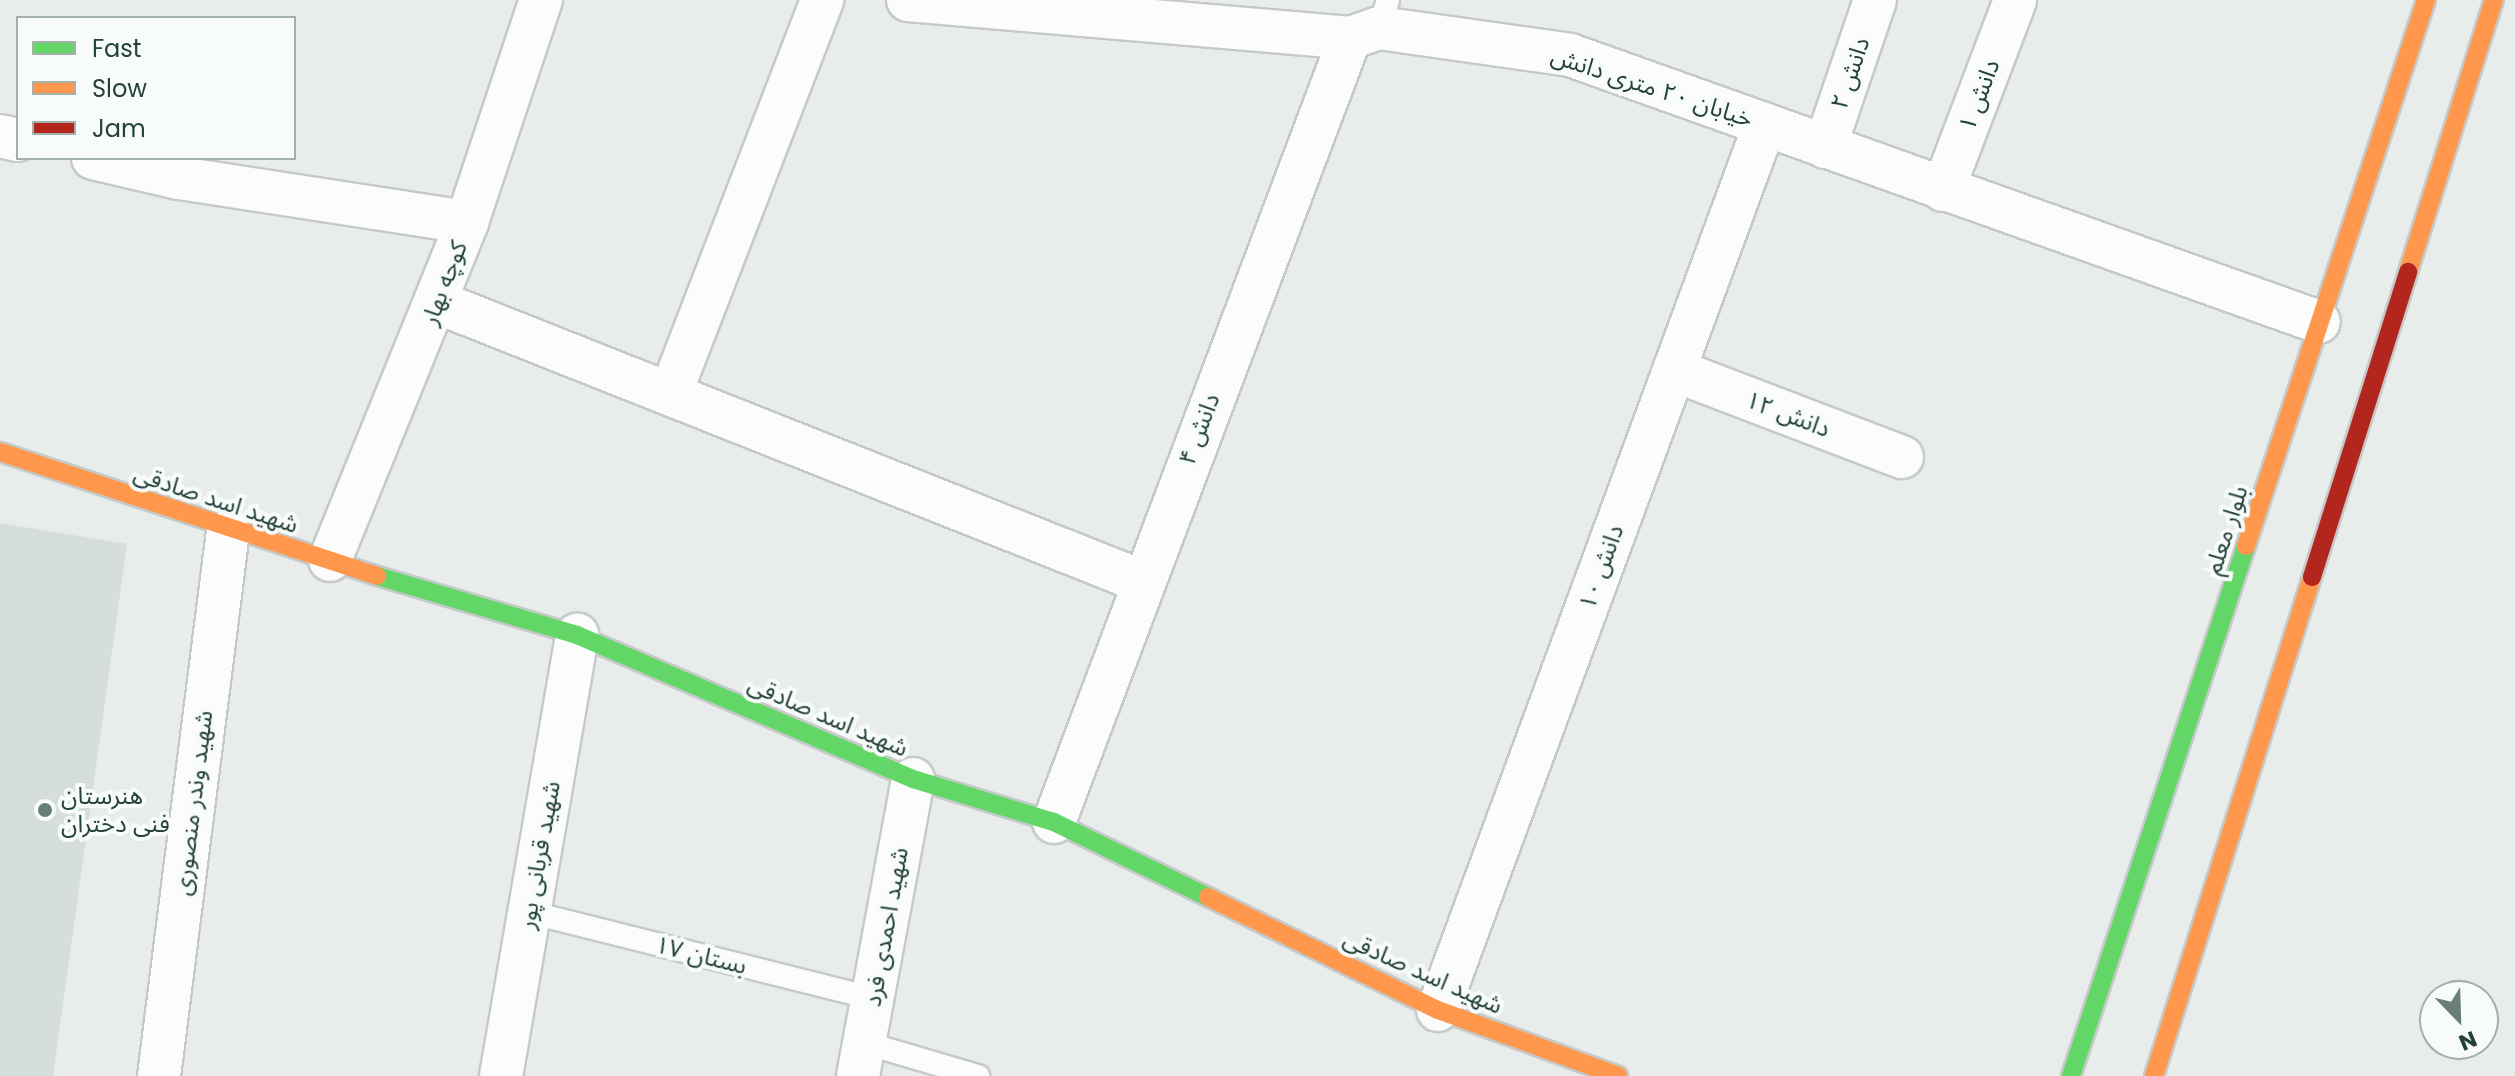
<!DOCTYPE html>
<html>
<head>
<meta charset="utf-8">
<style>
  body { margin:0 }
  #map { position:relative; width:2515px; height:1076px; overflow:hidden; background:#e8edeb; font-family:Poppins,"Noto Sans Arabic",sans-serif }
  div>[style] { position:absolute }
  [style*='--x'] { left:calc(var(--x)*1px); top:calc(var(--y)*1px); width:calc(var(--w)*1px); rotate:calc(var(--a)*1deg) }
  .built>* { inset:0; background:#d6dedb }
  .roads { filter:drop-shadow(2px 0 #c5cac8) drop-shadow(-2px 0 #c5cac8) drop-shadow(0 2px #c5cac8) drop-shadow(0 -2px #c5cac8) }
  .lane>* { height:22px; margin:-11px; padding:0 11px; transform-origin:11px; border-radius:11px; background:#fcfcfc }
  .street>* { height:42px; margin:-21px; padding:0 21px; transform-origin:21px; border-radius:21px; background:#fcfcfc }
  .fast>* { height:18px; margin:-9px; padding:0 9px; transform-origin:9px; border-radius:9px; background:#63d668 }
  .slow>* { height:18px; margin:-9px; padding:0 9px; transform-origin:9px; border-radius:9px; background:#ff974d }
  .jam>* { height:18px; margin:-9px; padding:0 9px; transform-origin:9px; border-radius:9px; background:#b3261e }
  .dots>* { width:22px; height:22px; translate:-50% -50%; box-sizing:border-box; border:4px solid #f7fbf9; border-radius:50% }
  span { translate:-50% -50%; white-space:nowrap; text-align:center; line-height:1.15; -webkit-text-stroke:8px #f7fbf9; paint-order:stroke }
  .street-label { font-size:24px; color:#24423a }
  .poi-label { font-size:24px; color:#24423a }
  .left { translate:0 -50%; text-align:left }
  .legend { position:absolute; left:16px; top:16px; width:280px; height:144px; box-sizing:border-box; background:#f7fbf9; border:2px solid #a3b1ad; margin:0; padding:10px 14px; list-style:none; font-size:24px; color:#24423a }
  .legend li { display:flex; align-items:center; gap:16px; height:40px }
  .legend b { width:40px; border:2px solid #a3b1ad }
  .north { position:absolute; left:2419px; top:980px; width:80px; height:80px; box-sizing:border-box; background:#f7fbf9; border:2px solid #a3b1ad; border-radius:50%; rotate:157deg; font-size:22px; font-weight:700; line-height:32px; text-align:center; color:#24423a }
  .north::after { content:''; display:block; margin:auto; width:28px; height:36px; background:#697e78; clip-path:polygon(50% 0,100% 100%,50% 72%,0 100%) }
</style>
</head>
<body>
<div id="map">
  <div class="built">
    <div style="clip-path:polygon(0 523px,127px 544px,53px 1076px,0 1076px)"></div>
  </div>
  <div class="roads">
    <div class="lane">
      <div style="--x:1379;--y:28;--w:29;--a:-72"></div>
      <div style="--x:529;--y:912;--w:354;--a:14.1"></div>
      <div style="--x:865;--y:1043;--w:118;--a:16.3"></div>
    </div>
    <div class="street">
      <div style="--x:908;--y:0;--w:444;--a:4.9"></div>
      <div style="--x:1350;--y:38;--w:31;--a:-19"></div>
      <div style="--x:1379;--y:28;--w:193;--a:8"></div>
      <div style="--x:1570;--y:55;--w:795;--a:19.62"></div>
      <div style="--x:0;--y:136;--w:18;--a:13"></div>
      <div style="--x:1825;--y:147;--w:155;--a:-71.2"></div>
      <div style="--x:93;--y:158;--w:88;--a:13.1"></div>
      <div style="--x:179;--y:178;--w:291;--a:8.7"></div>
      <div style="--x:1943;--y:190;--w:203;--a:-69.2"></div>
      <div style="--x:437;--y:302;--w:757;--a:21.62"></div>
      <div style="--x:1674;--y:370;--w:244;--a:20.9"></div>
      <div style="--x:671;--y:392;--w:420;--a:-68.9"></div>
      <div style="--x:330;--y:560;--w:365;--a:-67.9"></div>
      <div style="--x:467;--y:222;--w:234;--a:-71.6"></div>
      <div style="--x:1054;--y:822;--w:838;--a:-69.32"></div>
      <div style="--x:1438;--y:1010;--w:944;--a:-69.74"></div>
      <div style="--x:159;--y:1076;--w:549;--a:-82.78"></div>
      <div style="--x:501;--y:1076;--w:448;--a:-80.2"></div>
      <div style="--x:858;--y:1076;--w:302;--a:-79.5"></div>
    </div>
    <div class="fast">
      <div style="--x:377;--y:576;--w:209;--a:16.4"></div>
      <div style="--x:577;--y:635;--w:366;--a:23.2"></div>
      <div style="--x:913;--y:779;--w:147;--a:17"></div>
      <div style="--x:1054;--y:822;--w:171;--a:26"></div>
      <div style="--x:2071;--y:1076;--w:558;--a:-71.73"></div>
    </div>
    <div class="slow">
      <div style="--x:2408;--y:272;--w:285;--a:-72.5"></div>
      <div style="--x:0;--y:452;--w:397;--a:18.2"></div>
      <div style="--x:2246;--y:546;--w:575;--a:-71.75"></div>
      <div style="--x:1208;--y:897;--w:256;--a:26.2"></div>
      <div style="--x:1438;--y:1010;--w:192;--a:20.1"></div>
      <div style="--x:2154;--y:1076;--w:523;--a:-72.43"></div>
    </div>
    <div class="jam">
      <div style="--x:2312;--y:577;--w:320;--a:-72.5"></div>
    </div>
  </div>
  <div class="dots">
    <div style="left:45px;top:810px;background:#697e78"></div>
  </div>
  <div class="street-label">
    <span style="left:1850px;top:73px;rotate:-71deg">دانش ۲</span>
    <span style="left:1652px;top:87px;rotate:18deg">خیابان ۲۰ متری دانش</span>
    <span style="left:1979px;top:95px;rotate:-69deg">دانش ۱</span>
    <span style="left:444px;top:283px;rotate:-69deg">کوچه بهار</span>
    <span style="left:1788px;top:414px;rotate:21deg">دانش ۱۲</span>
    <span style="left:1199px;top:429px;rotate:-69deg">دانش ۴</span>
    <span style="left:216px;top:499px;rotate:18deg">شهید اسد صادقی</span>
    <span style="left:2226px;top:530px;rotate:-72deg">بلوار معلم</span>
    <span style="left:1601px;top:567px;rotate:-70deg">دانش ۱۰</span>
    <span style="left:828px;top:716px;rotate:23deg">شهید اسد صادقی</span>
    <span style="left:193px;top:803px;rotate:-83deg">شهید وندر منصوری</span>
    <span style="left:539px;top:855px;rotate:-80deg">شهید قربانی پور</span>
    <span style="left:886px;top:927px;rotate:-80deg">شهید احمدی فرد</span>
    <span style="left:701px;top:955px;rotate:14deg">بستان ۱۷</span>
    <span style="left:1423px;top:972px;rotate:24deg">شهید اسد صادقی</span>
  </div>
  <div class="poi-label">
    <span class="left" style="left:61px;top:810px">هنرستان<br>فنی دختران</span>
  </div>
  <ul class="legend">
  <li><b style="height:10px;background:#63d668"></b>Fast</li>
  <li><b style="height:10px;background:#ff974d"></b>Slow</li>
  <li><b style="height:10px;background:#b3261e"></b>Jam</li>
  </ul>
  <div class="north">N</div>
</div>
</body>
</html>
